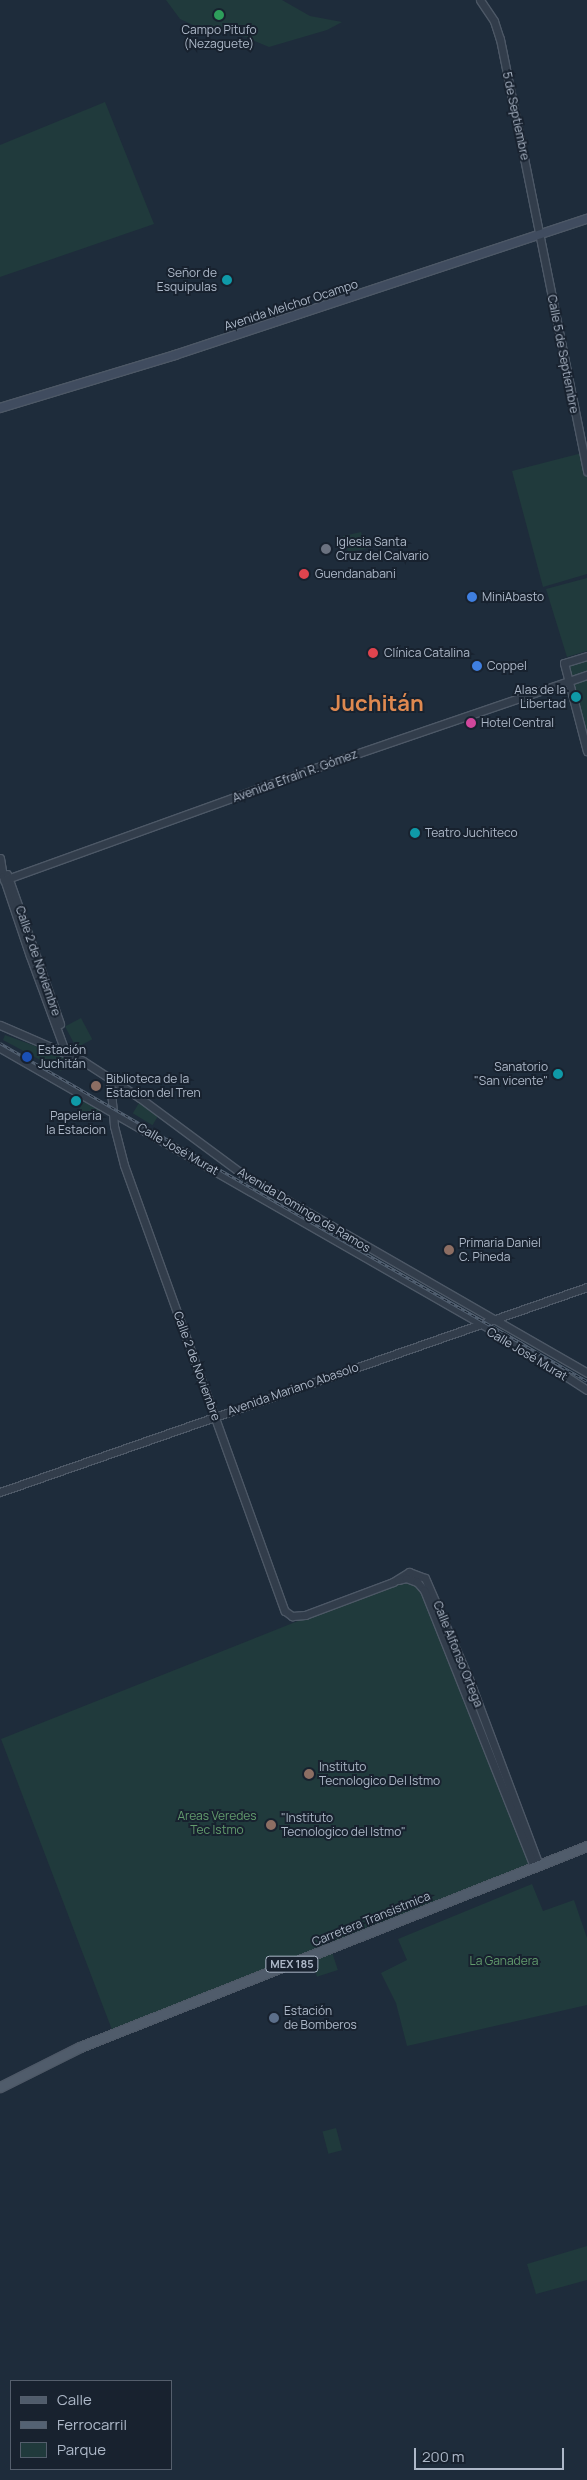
<!DOCTYPE html>
<html>
<head>
<meta charset="utf-8">
<style>
  body { margin:0 }
  #map { position:relative; width:587px; height:2480px; overflow:hidden; background:#1e2c3b; font-family:Manrope,sans-serif }
  div>[style] { position:absolute }
  [style*='--x'] { left:calc(var(--x)*1px); top:calc(var(--y)*1px); width:calc(var(--w)*1px); rotate:calc(var(--a)*1deg) }
  .green>* { inset:0; background:#203a3c; transform-origin:0 0 }
  .roads { filter:drop-shadow(1px 0 #4d5866) drop-shadow(-1px 0 #4d5866) drop-shadow(0 1px #4d5866) drop-shadow(0 -1px #4d5866) }
  .tertiary>* { height:7px; margin:-3.5px; padding:0 3.5px; transform-origin:3.5px; border-radius:3.5px; background:#323d4b }
  .secondary>* { height:8px; margin:-4px; padding:0 4px; transform-origin:4px; border-radius:4px; background:#404c5f }
  .primary>* { height:9px; margin:-4.5px; padding:0 4.5px; transform-origin:4.5px; border-radius:4.5px; background:#505c6b }
  .rail>* { height:3px; margin-top:-1.5px; transform-origin:0; background:repeating-linear-gradient(90deg,#18222f 0 4px,#546273 0 8px); box-sizing:border-box; border-block:1px solid #546273 }
  .dots>* { width:14px; height:14px; translate:-50% -50%; box-sizing:border-box; border:2px solid #18222f; border-radius:50% }
  span { translate:-50% -50%; white-space:nowrap; text-align:center; line-height:1.15; -webkit-text-stroke:4px #18222f; paint-order:stroke }
  .shield-label span { padding:1px 4px; background:#18222f; border:1px solid; border-radius:4px; -webkit-text-stroke-width:0 }
  .shield-label { font-size:11px; color:#adb8c8; font-weight:700 }
  .poi-label { font-size:12px; color:#adb8c8 }
  .right { translate:-100% -50%; text-align:right }
  .left { translate:0 -50%; text-align:left }
  .street-label { font-size:12px; color:#adb8c8 }
  .park-label { font-size:12px; color:#629b6d }
  .town-label { font-size:22px; color:#df8950; font-weight:700 }
  .legend { position:absolute; left:10px; top:2380px; width:162px; height:90px; box-sizing:border-box; background:#18222f; border:1px solid #545e6c; margin:0; padding:6px 9px; list-style:none; font-size:15px; color:#adb8c8 }
  .legend li { display:flex; align-items:center; gap:10px; height:25px }
  .legend b { width:25px; border:1px solid #545e6c }
  .scale { position:absolute; left:414px; top:2448px; width:150px; height:22px; box-sizing:border-box; border:2px solid #adb8c8; border-top:0; padding-left:6px; font-size:15px; line-height:18px; white-space:nowrap; color:#adb8c8; -webkit-text-stroke:4px #18222f; paint-order:stroke }
</style>
</head>
<body>
<div id="map">
  <div class="green">
    <div style="clip-path:polygon(166px 0,282px 0,310px 16px,342px 22px,327px 30px,269px 47px,228px 30px,217px 36px,180px 19px)"></div>
    <div style="clip-path:polygon(105px 102px,154px 224px,0 277px,0 145px)"></div>
    <div style="clip-path:polygon(582px 453px,587px 473px,587px 574px,543px 587px,512px 471px)"></div>
    <div style="clip-path:polygon(361px 532px,366px 549px,348px 552px,343px 536px)"></div>
    <div style="clip-path:polygon(587px 578px,587px 651px,567px 657px,546px 589px)"></div>
    <div style="clip-path:polygon(587px 656px,587px 751px,564px 663px)"></div>
    <div style="left:81px;top:1018px;width:24px;height:18px;rotate:62deg"></div>
    <div style="clip-path:polygon(5px 1035px,68px 1058px,61px 1071px,3px 1040px)"></div>
    <div style="clip-path:polygon(85px 1100px,102px 1111px,89px 1117px,78px 1111px)"></div>
    <div style="left:139px;top:1103px;width:23px;height:12px;rotate:31deg"></div>
    <div style="clip-path:polygon(406px 1578px,424px 1590px,534px 1867px,114px 2035px,1px 1739px)"></div>
    <div style="clip-path:polygon(532px 1884px,543px 1911px,574px 1900px,587px 1938px,587px 2005px,407px 2046px,396px 2003px,381px 1973px,407px 1960px,398px 1939px)"></div>
    <div style="left:332px;top:1952px;width:19px;height:22px;rotate:72deg"></div>
    <div style="left:336px;top:2128px;width:23px;height:14px;rotate:75deg"></div>
    <div style="clip-path:polygon(587px 2246px,587px 2280px,536px 2294px,527px 2264px)"></div>
  </div>
  <div class="roads">
    <div class="tertiary">
      <div style="--x:480;--y:0;--w:25;--a:56"></div>
      <div style="--x:494;--y:21;--w:19;--a:72"></div>
      <div style="--x:500;--y:39;--w:441;--a:78.6"></div>
      <div style="--x:587;--y:656;--w:24;--a:163"></div>
      <div style="--x:564;--y:663;--w:91;--a:75.4"></div>
      <div style="--x:0;--y:858;--w:18;--a:81"></div>
      <div style="--x:3;--y:876;--w:84;--a:71.4"></div>
      <div style="--x:30;--y:956;--w:104;--a:69.8"></div>
      <div style="--x:7;--y:874;--w:159;--a:70.5"></div>
      <div style="--x:4;--y:880;--w:327;--a:-19.8"></div>
      <div style="--x:312;--y:769;--w:291;--a:-18.9"></div>
      <div style="--x:0;--y:1025;--w:90;--a:23.4"></div>
      <div style="--x:83;--y:1061;--w:68;--a:33"></div>
      <div style="--x:140;--y:1098;--w:131;--a:36.6"></div>
      <div style="--x:245;--y:1176;--w:395;--a:29.9"></div>
      <div style="--x:0;--y:1048;--w:597;--a:29.83"></div>
      <div style="--x:518;--y:1345;--w:82;--a:33.1"></div>
      <div style="--x:110;--y:1078;--w:48;--a:85.2"></div>
      <div style="--x:114;--y:1126;--w:40;--a:75.6"></div>
      <div style="--x:124;--y:1165;--w:474;--a:70.2"></div>
      <div style="--x:285;--y:1611;--w:9;--a:36"></div>
      <div style="--x:292;--y:1616;--w:13;--a:-4"></div>
      <div style="--x:305;--y:1615;--w:94;--a:-20.6"></div>
      <div style="--x:393;--y:1582;--w:19;--a:-32"></div>
      <div style="--x:409;--y:1572;--w:17;--a:21"></div>
      <div style="--x:425;--y:1578;--w:110;--a:66.5"></div>
      <div style="--x:469;--y:1679;--w:199;--a:69.4"></div>
      <div style="--x:0;--y:1492;--w:622;--a:-19.25"></div>
      <div style="--x:398;--y:1580;--w:8;--a:-14"></div>
      <div style="--x:406;--y:1578;--w:12;--a:20"></div>
      <div style="--x:417;--y:1582;--w:11;--a:49"></div>
      <div style="--x:424;--y:1590;--w:298;--a:68.3"></div>
    </div>
    <div class="secondary">
      <div style="--x:0;--y:408;--w:183;--a:-16.8"></div>
      <div style="--x:175;--y:355;--w:434;--a:-18.3"></div>
    </div>
    <div class="primary">
      <div style="--x:0;--y:2087;--w:89;--a:-26.6"></div>
      <div style="--x:80;--y:2047;--w:545;--a:-21.63"></div>
    </div>
  </div>
  <div class="rail">
    <div style="--x:0;--y:1043;--w:677;--a:29.93"></div>
  </div>
  <div class="dots">
    <div style="left:219px;top:15px;background:#2e9e5b"></div>
    <div style="left:227px;top:280px;background:#0f9aa8"></div>
    <div style="left:326px;top:549px;background:#6b7280"></div>
    <div style="left:304px;top:574px;background:#e0444e"></div>
    <div style="left:472px;top:597px;background:#3f7fe0"></div>
    <div style="left:373px;top:653px;background:#e0444e"></div>
    <div style="left:477px;top:666px;background:#3f7fe0"></div>
    <div style="left:576px;top:697px;background:#0f9aa8"></div>
    <div style="left:471px;top:723px;background:#d1479c"></div>
    <div style="left:415px;top:833px;background:#0f9aa8"></div>
    <div style="left:27px;top:1057px;background:#1a4fb4"></div>
    <div style="left:558px;top:1074px;background:#0f9aa8"></div>
    <div style="left:96px;top:1086px;background:#8d6e63"></div>
    <div style="left:76px;top:1101px;background:#0f9aa8"></div>
    <div style="left:449px;top:1250px;background:#8d6e63"></div>
    <div style="left:309px;top:1774px;background:#8d6e63"></div>
    <div style="left:271px;top:1825px;background:#8d6e63"></div>
    <div style="left:274px;top:2018px;background:#5c6f8a"></div>
  </div>
  <div class="shield-label">
    <span style="left:292px;top:1964px">MEX 185</span>
  </div>
  <div class="poi-label">
    <span style="left:219px;top:37px">Campo Pitufo<br>(Nezaguete)</span>
    <span class="right" style="left:217px;top:280px">Señor de<br>Esquipulas</span>
    <span class="left" style="left:336px;top:549px">Iglesia Santa<br>Cruz del Calvario</span>
    <span class="left" style="left:315px;top:574px">Guendanabani</span>
    <span class="left" style="left:482px;top:597px">MiniAbasto</span>
    <span class="left" style="left:384px;top:653px">Clínica Catalina</span>
    <span class="left" style="left:487px;top:666px">Coppel</span>
    <span class="right" style="left:566px;top:697px">Alas de la<br>Libertad</span>
    <span class="left" style="left:481px;top:723px">Hotel Central</span>
    <span class="left" style="left:425px;top:833px">Teatro Juchiteco</span>
    <span class="left" style="left:38px;top:1057px">Estación<br>Juchitán</span>
    <span class="right" style="left:548px;top:1074px">Sanatorio<br>"San vicente"</span>
    <span class="left" style="left:106px;top:1086px">Biblioteca de la<br>Estacion del Tren</span>
    <span style="left:76px;top:1123px">Papeleria<br>la Estacion</span>
    <span class="left" style="left:459px;top:1250px">Primaria Daniel<br>C. Pineda</span>
    <span class="left" style="left:319px;top:1774px">Instituto<br>Tecnologico Del Istmo</span>
    <span class="left" style="left:281px;top:1825px">"Instituto<br>Tecnologico del Istmo"</span>
    <span class="left" style="left:284px;top:2018px">Estación<br>de Bomberos</span>
  </div>
  <div class="street-label">
    <span style="left:516px;top:116px;rotate:78deg">5 de Septiembre</span>
    <span style="left:291px;top:305px;rotate:-18deg">Avenida Melchor Ocampo</span>
    <span style="left:563px;top:354px;rotate:79deg">Calle 5 de Septiembre</span>
    <span style="left:295px;top:776px;rotate:-20deg">Avenida Efraín R. Gómez</span>
    <span style="left:38px;top:961px;rotate:71deg">Calle 2 de Noviembre</span>
    <span style="left:178px;top:1149px;rotate:30deg">Calle José Murat</span>
    <span style="left:304px;top:1210px;rotate:31deg">Avenida Domingo de Ramos</span>
    <span style="left:527px;top:1354px;rotate:31deg">Calle José Murat</span>
    <span style="left:197px;top:1366px;rotate:70deg">Calle 2 de Noviembre</span>
    <span style="left:293px;top:1389px;rotate:-19deg">Avenida Mariano Abasolo</span>
    <span style="left:458px;top:1654px;rotate:68deg">Calle Alfonso Ortega</span>
    <span style="left:371px;top:1919px;rotate:-22deg">Carretera Transistmica</span>
  </div>
  <div class="park-label">
    <span style="left:217px;top:1823px">Areas Veredes<br>Tec Istmo</span>
    <span style="left:504px;top:1961px">La Ganadera</span>
  </div>
  <div class="town-label">
    <span style="left:377px;top:704px">Juchitán</span>
  </div>
  <ul class="legend">
  <li><b style="height:6px;background:#505c6b"></b>Calle</li>
  <li><b style="height:6px;background:#546273"></b>Ferrocarril</li>
  <li><b style="height:14px;background:#203a3c"></b>Parque</li>
  </ul>
  <div class="scale">200 m</div>
</div>
</body>
</html>
